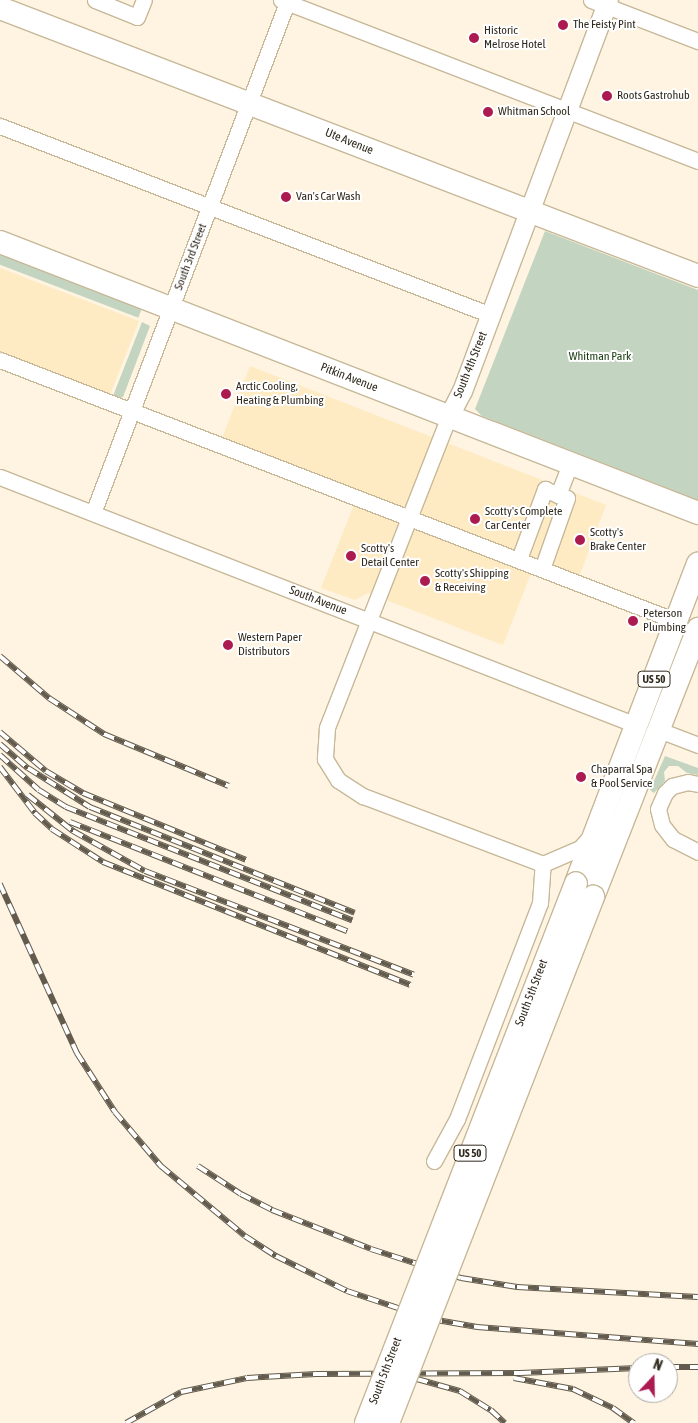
<!DOCTYPE html>
<html>
<head>
<meta charset="utf-8">
<style>
  body { margin:0 }
  #map { position:relative; width:698px; height:1423px; overflow:hidden; background:#fef4e1; font-family:"Asap Condensed",sans-serif }
  div>[style] { position:absolute }
  [style*='--x'] { left:calc(var(--x)*1px); top:calc(var(--y)*1px); width:calc(var(--w)*1px); rotate:calc(var(--a)*1deg) }
  .built>* { inset:0; background:#feebc3 }
  .green>* { inset:0; background:#c3d5c0; transform-origin:0 0 }
  .roads { filter:drop-shadow(1px 0 #c7b898) drop-shadow(-1px 0 #c7b898) drop-shadow(0 1px #c7b898) drop-shadow(0 -1px #c7b898) }
  .minor>* { height:15px; margin:-7.5px; padding:0 7.5px; transform-origin:7.5px; border-radius:7.5px; background:#fff }
  .major>* { height:19px; margin:-9.5px; padding:0 9.5px; transform-origin:9.5px; border-radius:9.5px; background:#fff }
  .highway>* { height:22px; margin:-11px; padding:0 11px; transform-origin:11px; border-radius:11px; background:#fff }
  .rail>* { height:5.5px; margin-top:-2.75px; transform-origin:0; background:repeating-linear-gradient(90deg,#fff 0 11px,#635c4e 0 22px); box-sizing:border-box; border-block:1px solid #635c4e }
  .bridges { filter:drop-shadow(1px 0 #c7b898) drop-shadow(-1px 0 #c7b898) drop-shadow(0 1px #c7b898) drop-shadow(0 -1px #c7b898) }
  .highway-bridge>* { height:22px; margin:-11px; padding:0 11px; transform-origin:11px; border-radius:11px; background:#fff }
  .dots>* { width:14px; height:14px; translate:-50% -50%; box-sizing:border-box; border:2px solid #fff; border-radius:50% }
  span { translate:-50% -50%; white-space:nowrap; text-align:center; line-height:1.15; -webkit-text-stroke:4px #fff; paint-order:stroke }
  .shield-label span { padding:1px 4px; background:#fff; border:1px solid; border-radius:4px; -webkit-text-stroke-width:0 }
  .shield-label { font-size:11px; color:#302a1e; font-weight:700 }
  .poi-label { font-size:12px; color:#302a1e }
  .left { translate:0 -50%; text-align:left }
  .street-label { font-size:12px; color:#302a1e }
  .park-label { font-size:12px; color:#173c0f }
  .north { position:absolute; left:628px; top:1353px; width:50px; height:50px; box-sizing:border-box; background:#fff; border:1px solid #acaaa5; border-radius:50%; rotate:21deg; font-size:14px; font-weight:700; line-height:20px; text-align:center; color:#302a1e }
  .north::after { content:''; display:block; margin:auto; width:18px; height:22px; background:#ac1b50; clip-path:polygon(50% 0,100% 100%,50% 72%,0 100%) }
</style>
</head>
<body>
<div id="map">
  <div class="built">
    <div style="clip-path:polygon(0 268px,139px 321px,110px 395px,0 353px)"></div>
    <div style="clip-path:polygon(250px 366px,606px 505px,579px 577px,532px 571px,503px 645px,368px 593px,355px 600px,321px 588px,359px 492px,222px 438px)"></div>
  </div>
  <div class="green">
    <div style="clip-path:polygon(545px 231px,698px 290px,698px 500px,482px 416px,475px 409px)"></div>
    <div style="left:0;top:254px;width:152px;height:10px;rotate:21deg"></div>
    <div style="clip-path:polygon(142px 322px,150px 326px,123px 397px,117px 398px,113px 396px)"></div>
    <div style="clip-path:polygon(665px 756px,698px 768px,698px 775px,687px 773px,678px 766px,669px 766px,664px 772px,665px 781px,654px 793px,650px 790px)"></div>
  </div>
  <div class="roads">
    <div class="minor">
      <div style="--x:95;--y:0;--w:45;--a:22"></div>
      <div style="--x:137;--y:17;--w:18;--a:-68"></div>
      <div style="--x:281;--y:0;--w:447;--a:21.1"></div>
      <div style="--x:591;--y:0;--w:115;--a:21"></div>
      <div style="--x:0;--y:126;--w:526;--a:21.05"></div>
      <div style="--x:0;--y:360;--w:725;--a:21.11"></div>
      <div style="--x:449;--y:416;--w:335;--a:111.4"></div>
      <div style="--x:327;--y:728;--w:31;--a:94"></div>
      <div style="--x:325;--y:759;--w:25;--a:58"></div>
      <div style="--x:338;--y:780;--w:30;--a:33"></div>
      <div style="--x:363;--y:796;--w:192;--a:20.7"></div>
      <div style="--x:543;--y:864;--w:40;--a:-23.4"></div>
      <div style="--x:580;--y:848;--w:15;--a:-48"></div>
      <div style="--x:0;--y:477;--w:683;--a:21.3"></div>
      <div style="--x:93;--y:513;--w:549;--a:-69.19"></div>
      <div style="--x:519;--y:559;--w:75;--a:-69.6"></div>
      <div style="--x:545;--y:489;--w:14;--a:25"></div>
      <div style="--x:558;--y:495;--w:33;--a:-69"></div>
      <div style="--x:542;--y:569;--w:75;--a:-70.6"></div>
      <div style="--x:567;--y:498;--w:9;--a:-162"></div>
      <div style="--x:659;--y:730;--w:42;--a:21"></div>
      <div style="--x:698;--y:784;--w:10;--a:-169"></div>
      <div style="--x:688;--y:782;--w:16;--a:166"></div>
      <div style="--x:672;--y:786;--w:10;--a:135"></div>
      <div style="--x:665;--y:793;--w:17;--a:114"></div>
      <div style="--x:658;--y:809;--w:16;--a:76"></div>
      <div style="--x:662;--y:825;--w:18;--a:52"></div>
      <div style="--x:673;--y:839;--w:28;--a:27"></div>
      <div style="--x:434;--y:1161;--w:48;--a:-61.3"></div>
      <div style="--x:457;--y:1119;--w:231;--a:-69"></div>
      <div style="--x:540;--y:903;--w:39;--a:-86"></div>
    </div>
    <div class="major">
      <div style="--x:449;--y:416;--w:28;--a:-63"></div>
      <div style="--x:462;--y:391;--w:417;--a:-69.5"></div>
    </div>
    <div class="highway">
      <div style="--x:0;--y:8;--w:748;--a:21"></div>
      <div style="--x:0;--y:242;--w:749;--a:21.22"></div>
      <div style="--x:576;--y:883;--w:342;--a:-69.1"></div>
      <div style="--x:593;--y:897;--w:288;--a:-68.6"></div>
    </div>
  </div>
  <div class="rail">
    <div style="--x:0;--y:656;--w:65;--a:40.6"></div>
    <div style="--x:49;--y:698;--w:66;--a:33.2"></div>
    <div style="--x:104;--y:734;--w:135;--a:22.6"></div>
    <div style="--x:0;--y:732;--w:60;--a:40.3"></div>
    <div style="--x:46;--y:771;--w:43;--a:30.7"></div>
    <div style="--x:83;--y:793;--w:176;--a:22.3"></div>
    <div style="--x:0;--y:744;--w:37;--a:41"></div>
    <div style="--x:28;--y:768;--w:73;--a:32.2"></div>
    <div style="--x:90;--y:807;--w:285;--a:21.8"></div>
    <div style="--x:0;--y:755;--w:52;--a:41.9"></div>
    <div style="--x:39;--y:790;--w:32;--a:32"></div>
    <div style="--x:66;--y:807;--w:308;--a:21.6"></div>
    <div style="--x:0;--y:767;--w:58;--a:52.7"></div>
    <div style="--x:35;--y:813;--w:23;--a:43"></div>
    <div style="--x:52;--y:829;--w:61;--a:32.9"></div>
    <div style="--x:103;--y:862;--w:331;--a:21.8"></div>
    <div style="--x:28;--y:795;--w:58;--a:38.7"></div>
    <div style="--x:73;--y:831;--w:82;--a:29.1"></div>
    <div style="--x:145;--y:871;--w:288;--a:21.1"></div>
    <div style="--x:70;--y:822;--w:298;--a:21.5"></div>
    <div style="--x:0;--y:884;--w:186;--a:65.5"></div>
    <div style="--x:77;--y:1053;--w:70;--a:57.2"></div>
    <div style="--x:115;--y:1112;--w:71;--a:49.6"></div>
    <div style="--x:161;--y:1166;--w:109;--a:39.8"></div>
    <div style="--x:245;--y:1236;--w:37;--a:33"></div>
    <div style="--x:276;--y:1256;--w:79;--a:26.2"></div>
    <div style="--x:347;--y:1291;--w:89;--a:18.4"></div>
    <div style="--x:431;--y:1319;--w:47;--a:9.9"></div>
    <div style="--x:477;--y:1327;--w:222;--a:4.4"></div>
    <div style="--x:198;--y:1166;--w:51;--a:33.1"></div>
    <div style="--x:241;--y:1194;--w:35;--a:27"></div>
    <div style="--x:272;--y:1210;--w:106;--a:21.5"></div>
    <div style="--x:371;--y:1249;--w:95;--a:17.9"></div>
    <div style="--x:461;--y:1278;--w:57;--a:9.1"></div>
    <div style="--x:517;--y:1287;--w:181;--a:3.2"></div>
    <div style="--x:668;--y:1367;--w:30;--a:0"></div>
    <div style="--x:514;--y:1378;--w:60;--a:10.6"></div>
    <div style="--x:573;--y:1389;--w:44;--a:25.4"></div>
    <div style="--x:613;--y:1408;--w:26;--a:36"></div>
    <div style="--x:417;--y:1379;--w:45;--a:15.6"></div>
    <div style="--x:460;--y:1391;--w:36;--a:32"></div>
    <div style="--x:491;--y:1410;--w:19;--a:43"></div>
    <div style="--x:126;--y:1423;--w:63;--a:-29.4"></div>
    <div style="--x:181;--y:1392;--w:67;--a:-12"></div>
    <div style="--x:247;--y:1378;--w:69;--a:-3.3"></div>
    <div style="--x:316;--y:1374;--w:204;--a:-0.3"></div>
    <div style="--x:520;--y:1373;--w:118;--a:-2.4"></div>
  </div>
  <div class="bridges">
    <div class="highway-bridge">
      <div style="--x:366;--y:1423;--w:579;--a:-68.75"></div>
      <div style="--x:388;--y:1423;--w:565;--a:-68.71"></div>
    </div>
  </div>
  <div class="dots">
    <div style="left:563px;top:25px;background:#ac1b50"></div>
    <div style="left:474px;top:38px;background:#ac1b50"></div>
    <div style="left:607px;top:96px;background:#ac1b50"></div>
    <div style="left:488px;top:112px;background:#ac1b50"></div>
    <div style="left:286px;top:197px;background:#ac1b50"></div>
    <div style="left:226px;top:394px;background:#ac1b50"></div>
    <div style="left:475px;top:519px;background:#ac1b50"></div>
    <div style="left:580px;top:540px;background:#ac1b50"></div>
    <div style="left:351px;top:556px;background:#ac1b50"></div>
    <div style="left:425px;top:581px;background:#ac1b50"></div>
    <div style="left:633px;top:621px;background:#ac1b50"></div>
    <div style="left:228px;top:645px;background:#ac1b50"></div>
    <div style="left:581px;top:777px;background:#ac1b50"></div>
  </div>
  <div class="shield-label">
    <span style="left:654px;top:679px">US 50</span>
    <span style="left:470px;top:1153px">US 50</span>
  </div>
  <div class="poi-label">
    <span class="left" style="left:573px;top:25px">The Feisty Pint</span>
    <span class="left" style="left:484px;top:38px">Historic<br>Melrose Hotel</span>
    <span class="left" style="left:617px;top:96px">Roots Gastrohub</span>
    <span class="left" style="left:498px;top:112px">Whitman School</span>
    <span class="left" style="left:296px;top:197px">Van's Car Wash</span>
    <span class="left" style="left:236px;top:394px">Arctic Cooling,<br>Heating &amp; Plumbing</span>
    <span class="left" style="left:485px;top:519px">Scotty's Complete<br>Car Center</span>
    <span class="left" style="left:590px;top:540px">Scotty's<br>Brake Center</span>
    <span class="left" style="left:361px;top:556px">Scotty's<br>Detail Center</span>
    <span class="left" style="left:435px;top:581px">Scotty's Shipping<br>&amp; Receiving</span>
    <span class="left" style="left:643px;top:621px">Peterson<br>Plumbing</span>
    <span class="left" style="left:238px;top:645px">Western Paper<br>Distributors</span>
    <span class="left" style="left:591px;top:777px">Chaparral Spa<br>&amp; Pool Service</span>
  </div>
  <div class="street-label">
    <span style="left:349px;top:142px;rotate:22deg">Ute Avenue</span>
    <span style="left:191px;top:257px;rotate:-69deg">South 3rd Street</span>
    <span style="left:471px;top:365px;rotate:-68deg">South 4th Street</span>
    <span style="left:349px;top:378px;rotate:21deg">Pitkin Avenue</span>
    <span style="left:318px;top:601px;rotate:21deg">South Avenue</span>
    <span style="left:532px;top:993px;rotate:-69deg">South 5th Street</span>
    <span style="left:386px;top:1371px;rotate:-69deg">South 5th Street</span>
  </div>
  <div class="park-label">
    <span style="left:600px;top:357px">Whitman Park</span>
  </div>
  <div class="north">N</div>
</div>
</body>
</html>
